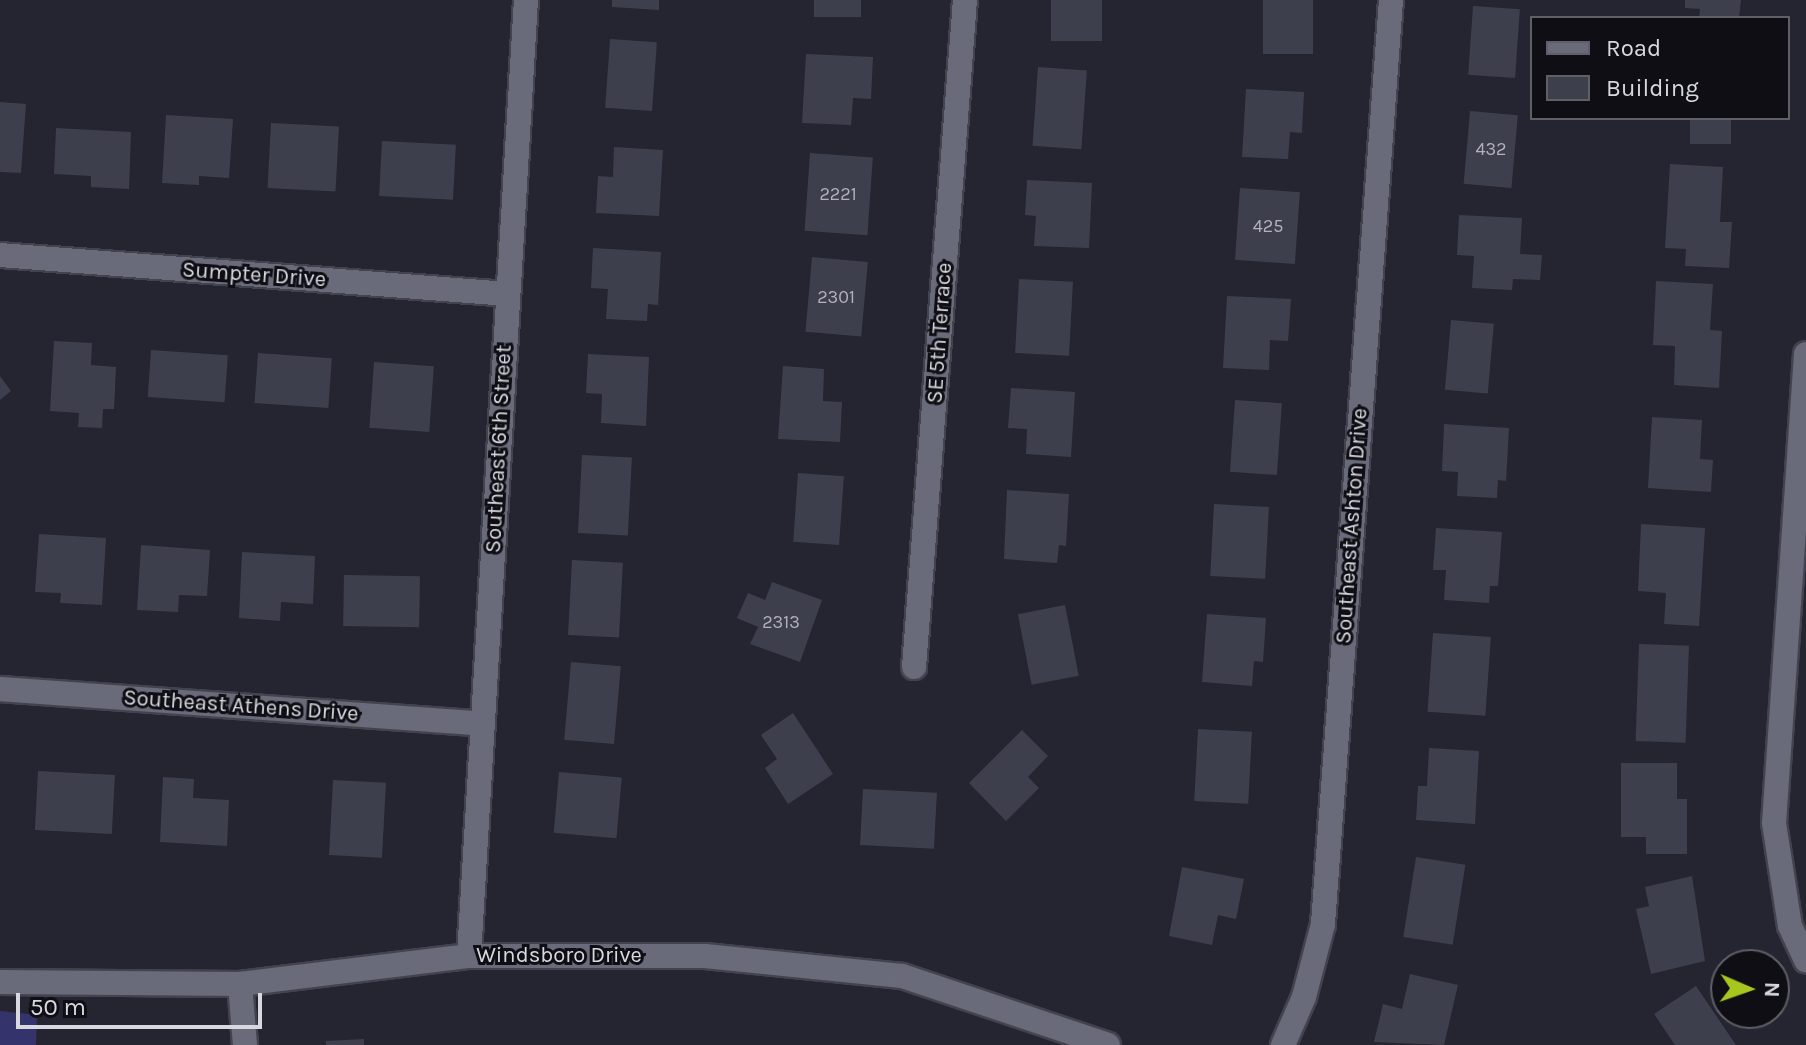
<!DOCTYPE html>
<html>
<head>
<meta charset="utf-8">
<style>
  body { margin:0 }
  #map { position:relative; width:1806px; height:1045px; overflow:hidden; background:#242531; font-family:Karla,sans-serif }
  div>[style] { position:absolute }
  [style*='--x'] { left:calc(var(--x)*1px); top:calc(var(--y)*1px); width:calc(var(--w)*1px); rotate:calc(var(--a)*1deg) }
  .green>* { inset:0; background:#35336b }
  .building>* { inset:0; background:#3e3f4d; transform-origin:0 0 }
  .roads { filter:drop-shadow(2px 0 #42434d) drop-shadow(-2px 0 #42434d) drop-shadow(0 2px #42434d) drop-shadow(0 -2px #42434d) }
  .minor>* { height:24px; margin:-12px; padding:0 12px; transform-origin:12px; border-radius:12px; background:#696b7a }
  span { translate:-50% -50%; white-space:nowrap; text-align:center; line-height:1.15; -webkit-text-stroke:6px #0e0e14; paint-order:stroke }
  .number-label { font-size:18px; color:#b2b2bc }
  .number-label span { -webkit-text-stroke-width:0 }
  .street-label { font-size:22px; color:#d8d8e1 }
  .legend { position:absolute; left:1530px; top:16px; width:260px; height:104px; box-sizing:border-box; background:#0e0e14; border:2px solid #5f5f66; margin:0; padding:10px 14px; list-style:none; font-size:24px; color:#d8d8e1 }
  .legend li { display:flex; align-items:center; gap:16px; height:40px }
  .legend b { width:40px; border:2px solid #5f5f66 }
  .north { position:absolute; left:1710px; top:949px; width:80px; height:80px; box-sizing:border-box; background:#0e0e14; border:2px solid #5f5f66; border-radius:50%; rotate:92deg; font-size:22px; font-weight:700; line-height:32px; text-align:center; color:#d8d8e1 }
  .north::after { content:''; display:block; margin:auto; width:28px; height:36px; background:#a8c71e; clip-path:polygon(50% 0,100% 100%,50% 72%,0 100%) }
  .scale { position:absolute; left:16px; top:993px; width:246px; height:36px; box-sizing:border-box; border:4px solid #d8d8e1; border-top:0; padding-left:10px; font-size:24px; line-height:28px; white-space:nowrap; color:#d8d8e1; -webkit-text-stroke:6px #0e0e14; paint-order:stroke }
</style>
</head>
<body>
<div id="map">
  <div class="green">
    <div style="clip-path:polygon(0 1011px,37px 1015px,36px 1045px,0 1045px)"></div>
  </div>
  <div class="building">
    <div style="clip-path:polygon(612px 0,659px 0,659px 10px,612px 7px)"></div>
    <div style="left:814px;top:0;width:47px;height:17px"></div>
    <div style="left:1051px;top:0;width:51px;height:41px"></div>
    <div style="left:1263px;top:0;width:50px;height:54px"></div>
    <div style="clip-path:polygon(1685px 0,1741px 0,1739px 18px,1699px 18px,1700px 9px,1685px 8px)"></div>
    <div style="left:1473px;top:6px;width:47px;height:69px;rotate:4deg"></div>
    <div style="left:610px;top:39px;width:47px;height:69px;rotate:4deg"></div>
    <div style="clip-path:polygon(806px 54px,873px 57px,871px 99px,853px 98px,851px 125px,802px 123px)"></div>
    <div style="left:1038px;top:67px;width:49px;height:79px;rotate:4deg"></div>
    <div style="clip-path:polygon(1246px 89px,1304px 92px,1302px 133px,1290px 132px,1288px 159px,1242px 157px)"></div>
    <div style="clip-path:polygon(0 102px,26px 104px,21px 173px,0 172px)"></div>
    <div style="left:1470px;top:111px;width:48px;height:73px;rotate:5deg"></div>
    <div style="clip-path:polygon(166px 115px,233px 119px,229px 178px,199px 176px,199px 185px,162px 183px)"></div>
    <div style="left:1690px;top:118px;width:41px;height:26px"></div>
    <div style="left:271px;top:123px;width:68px;height:65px;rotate:3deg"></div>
    <div style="clip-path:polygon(56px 128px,131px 132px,129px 189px,91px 187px,91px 176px,54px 174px)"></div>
    <div style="left:382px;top:141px;width:74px;height:55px;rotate:3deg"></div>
    <div style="clip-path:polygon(614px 147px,663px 150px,659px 216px,596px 213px,598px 176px,613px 177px)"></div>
    <div style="left:810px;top:153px;width:63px;height:78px;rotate:4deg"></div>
    <div style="clip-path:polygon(1670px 164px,1723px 167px,1720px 222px,1732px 222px,1729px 268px,1685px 266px,1686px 249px,1665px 248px)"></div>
    <div style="clip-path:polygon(1027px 180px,1092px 183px,1089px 248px,1034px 246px,1036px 216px,1025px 215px)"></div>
    <div style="left:1240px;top:188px;width:60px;height:72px;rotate:4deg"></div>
    <div style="clip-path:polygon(1459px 215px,1522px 218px,1520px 254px,1542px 255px,1540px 280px,1513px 279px,1512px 290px,1472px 288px,1474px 256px,1457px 255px)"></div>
    <div style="clip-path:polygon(593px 248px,661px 252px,658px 305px,648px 304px,647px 321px,606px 319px,608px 289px,591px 288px)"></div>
    <div style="left:812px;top:257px;width:56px;height:75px;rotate:5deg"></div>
    <div style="left:1019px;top:279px;width:54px;height:74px;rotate:3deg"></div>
    <div style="clip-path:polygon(1656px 281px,1713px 284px,1710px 330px,1722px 331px,1719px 388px,1674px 385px,1675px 346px,1653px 345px)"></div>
    <div style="clip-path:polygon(1227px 296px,1291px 299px,1288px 341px,1270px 340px,1269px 370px,1223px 368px)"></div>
    <div style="left:1451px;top:320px;width:43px;height:70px;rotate:5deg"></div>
    <div style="clip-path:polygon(54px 341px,92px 343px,91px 365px,116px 367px,114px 409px,103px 409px,102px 428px,78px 427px,79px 413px,50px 411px)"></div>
    <div style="left:151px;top:350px;width:77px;height:47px;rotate:4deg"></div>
    <div style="left:258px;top:353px;width:74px;height:50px;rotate:4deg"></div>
    <div style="clip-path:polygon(588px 354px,649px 357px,646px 426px,601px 423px,602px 394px,586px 393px)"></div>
    <div style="left:374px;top:362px;width:60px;height:66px;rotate:4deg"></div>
    <div style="clip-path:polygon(783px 366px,824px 369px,823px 401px,842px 402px,840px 442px,778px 439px)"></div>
    <div style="clip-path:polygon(0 376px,11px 391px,0 400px)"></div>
    <div style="clip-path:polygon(1011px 388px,1075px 392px,1071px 457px,1026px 454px,1027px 429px,1008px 428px)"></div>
    <div style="left:1235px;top:400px;width:47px;height:72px;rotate:4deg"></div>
    <div style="clip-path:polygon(1652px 417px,1702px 420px,1700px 459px,1713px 460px,1711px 492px,1648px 488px)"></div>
    <div style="clip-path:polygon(1444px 424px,1509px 428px,1506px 481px,1498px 480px,1497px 498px,1457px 496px,1458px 472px,1442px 471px)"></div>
    <div style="left:582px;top:455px;width:50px;height:78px;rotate:3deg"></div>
    <div style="left:798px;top:473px;width:46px;height:69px;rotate:4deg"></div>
    <div style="clip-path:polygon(1007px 490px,1069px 494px,1066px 546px,1059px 545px,1057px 563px,1004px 559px)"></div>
    <div style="left:1214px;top:504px;width:55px;height:72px;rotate:3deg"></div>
    <div style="clip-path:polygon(1641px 524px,1705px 528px,1699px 626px,1664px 624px,1666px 593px,1638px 591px)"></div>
    <div style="clip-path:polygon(1436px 528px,1502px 532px,1498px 586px,1490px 586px,1489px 603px,1444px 600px,1446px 570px,1433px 570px)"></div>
    <div style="clip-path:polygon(39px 534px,106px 538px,102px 605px,60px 603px,61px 593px,35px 592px)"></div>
    <div style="clip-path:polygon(141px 545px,210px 550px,207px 596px,179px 595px,178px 612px,137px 610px)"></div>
    <div style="clip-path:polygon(242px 552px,315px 556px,313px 604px,281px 602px,280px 621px,239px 618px)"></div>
    <div style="left:572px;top:560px;width:51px;height:75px;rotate:3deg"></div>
    <div style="left:344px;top:575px;width:76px;height:51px;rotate:1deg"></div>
    <div style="clip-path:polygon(772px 582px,822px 600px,800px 662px,750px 644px,758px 627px,737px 618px,748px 593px,765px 600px)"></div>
    <div style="left:1065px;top:605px;width:72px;height:48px;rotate:79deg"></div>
    <div style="clip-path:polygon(1207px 614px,1266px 618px,1263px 662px,1254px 661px,1252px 686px,1202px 682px)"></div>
    <div style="left:1433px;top:633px;width:58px;height:79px;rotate:4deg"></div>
    <div style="left:1639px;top:644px;width:50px;height:97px;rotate:2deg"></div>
    <div style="left:571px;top:662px;width:50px;height:78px;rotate:5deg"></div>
    <div style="clip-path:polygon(793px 713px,833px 774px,788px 804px,765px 768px,777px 759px,761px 735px)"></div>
    <div style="left:1198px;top:729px;width:54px;height:72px;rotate:3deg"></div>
    <div style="clip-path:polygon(1022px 730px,1048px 756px,1028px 777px,1039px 788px,1006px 821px,969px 783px)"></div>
    <div style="clip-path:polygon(1429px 748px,1479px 751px,1475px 824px,1416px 820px,1418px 786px,1427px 786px)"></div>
    <div style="clip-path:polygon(1621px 763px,1677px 763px,1677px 799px,1687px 799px,1687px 854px,1646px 854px,1646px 837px,1621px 837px)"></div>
    <div style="left:38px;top:771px;width:77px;height:59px;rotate:3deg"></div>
    <div style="left:559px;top:772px;width:63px;height:61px;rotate:5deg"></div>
    <div style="clip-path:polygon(163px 777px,194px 779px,193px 798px,229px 800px,227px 846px,160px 842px)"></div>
    <div style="left:333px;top:780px;width:53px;height:75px;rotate:3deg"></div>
    <div style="left:863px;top:789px;width:74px;height:56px;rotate:3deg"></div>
    <div style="left:1416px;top:857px;width:50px;height:81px;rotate:9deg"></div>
    <div style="clip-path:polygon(1182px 867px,1244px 879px,1236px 919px,1218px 915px,1212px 945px,1169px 936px)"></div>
    <div style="clip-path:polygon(1692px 876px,1705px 961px,1651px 974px,1636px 909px,1649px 906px,1645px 887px)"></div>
    <div style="clip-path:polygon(1410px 974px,1458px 985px,1444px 1045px,1374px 1042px,1383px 1004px,1402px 1009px)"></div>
    <div style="clip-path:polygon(1696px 986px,1736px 1045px,1675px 1045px,1654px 1014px)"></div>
    <div style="clip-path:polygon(364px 1039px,364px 1045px,326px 1045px,326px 1041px)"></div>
  </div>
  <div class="roads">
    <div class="minor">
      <div style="--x:0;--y:255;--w:509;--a:4.39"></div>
      <div style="--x:1806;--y:354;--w:470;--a:93.9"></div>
      <div style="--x:1774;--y:823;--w:104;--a:81.2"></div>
      <div style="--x:1790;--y:926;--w:38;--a:65"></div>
      <div style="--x:914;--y:667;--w:669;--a:-85.63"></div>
      <div style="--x:0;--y:689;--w:484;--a:4.1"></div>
      <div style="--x:469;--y:956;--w:958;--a:-86.59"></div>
      <div style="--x:0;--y:982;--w:240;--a:0.5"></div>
      <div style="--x:240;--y:984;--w:231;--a:-7"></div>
      <div style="--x:469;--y:956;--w:236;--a:0"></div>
      <div style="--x:705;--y:956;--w:198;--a:5.8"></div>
      <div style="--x:902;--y:976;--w:217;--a:18.5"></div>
      <div style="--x:240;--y:984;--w:61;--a:85.3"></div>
      <div style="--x:1283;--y:1045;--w:52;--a:-66.4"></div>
      <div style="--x:1304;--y:997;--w:75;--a:-75.4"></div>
      <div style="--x:1323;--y:924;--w:926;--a:-85.79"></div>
    </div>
  </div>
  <div class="number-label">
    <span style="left:1491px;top:149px">432</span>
    <span style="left:838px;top:194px">2221</span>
    <span style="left:1268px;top:226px">425</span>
    <span style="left:836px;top:297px">2301</span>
    <span style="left:781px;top:622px">2313</span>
  </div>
  <div class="street-label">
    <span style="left:254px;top:275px;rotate:4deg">Sumpter Drive</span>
    <span style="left:940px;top:333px;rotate:-86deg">SE 5th Terrace</span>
    <span style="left:499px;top:449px;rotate:-87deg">Southeast 6th Street</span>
    <span style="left:1352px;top:526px;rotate:-86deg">Southeast Ashton Drive</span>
    <span style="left:241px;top:706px;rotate:4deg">Southeast Athens Drive</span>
    <span style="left:559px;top:956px">Windsboro Drive</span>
  </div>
  <ul class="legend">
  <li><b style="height:10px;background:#696b7a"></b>Road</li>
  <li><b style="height:22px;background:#3e3f4d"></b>Building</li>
  </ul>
  <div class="north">N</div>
  <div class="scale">50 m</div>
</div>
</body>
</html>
